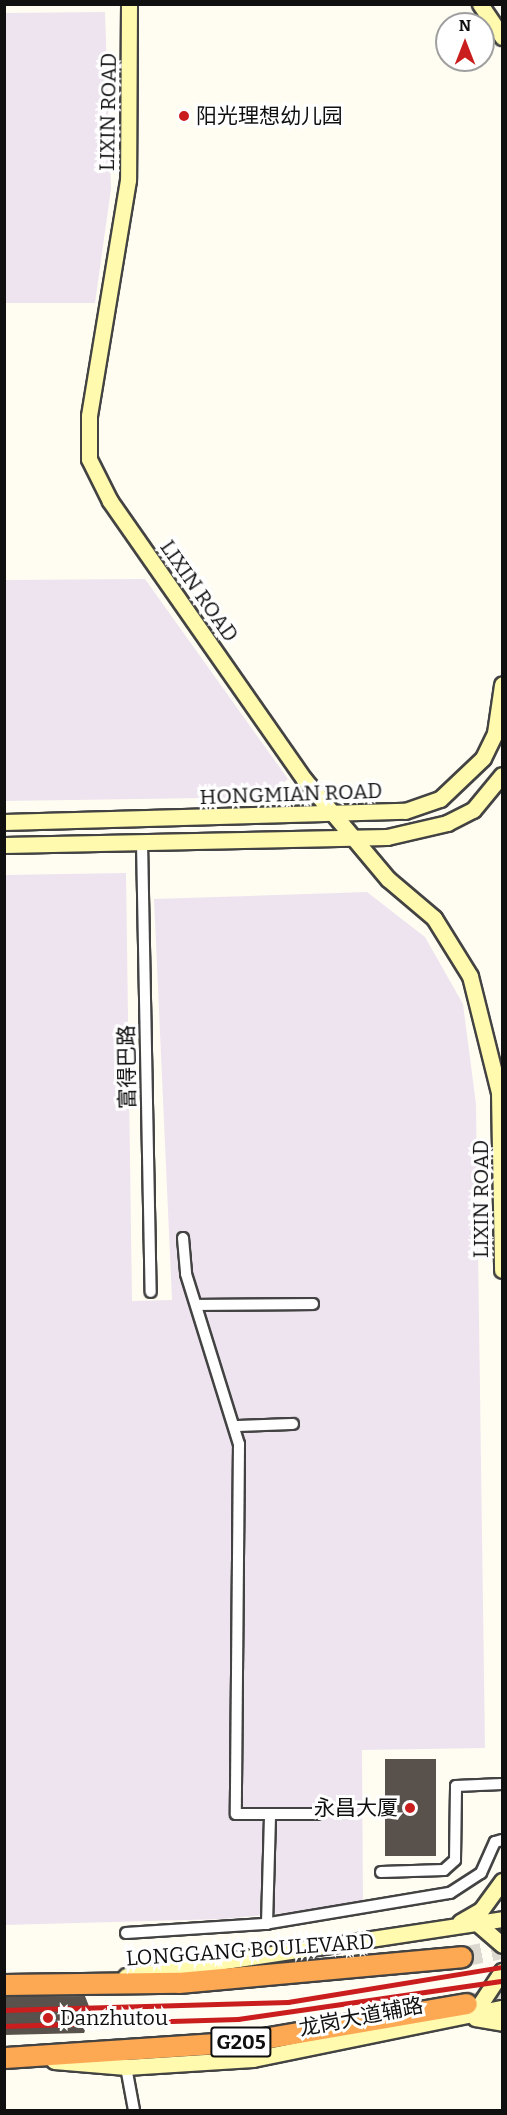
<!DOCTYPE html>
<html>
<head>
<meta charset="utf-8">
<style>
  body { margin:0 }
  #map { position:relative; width:507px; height:2115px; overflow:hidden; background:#fffdf2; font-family:Bitter,"Noto Sans SC",serif }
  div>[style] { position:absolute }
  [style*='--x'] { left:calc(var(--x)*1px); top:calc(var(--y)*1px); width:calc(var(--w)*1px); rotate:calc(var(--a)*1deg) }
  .industrial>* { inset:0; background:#eee4ef }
  .building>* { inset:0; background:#59514b; transform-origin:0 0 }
  .highway-tunnel>* { height:20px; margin-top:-10px; transform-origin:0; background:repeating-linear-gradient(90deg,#dbd9d0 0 20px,transparent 0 30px) }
  .roads { filter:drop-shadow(2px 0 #434343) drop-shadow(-2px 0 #434343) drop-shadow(0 2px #434343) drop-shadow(0 -2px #434343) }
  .street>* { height:10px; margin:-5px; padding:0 5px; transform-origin:5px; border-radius:5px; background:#fff }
  .secondary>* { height:15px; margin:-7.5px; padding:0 7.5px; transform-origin:7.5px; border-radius:7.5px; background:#fffaad }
  .highway>* { height:20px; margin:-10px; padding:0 10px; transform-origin:10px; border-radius:10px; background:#fda852 }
  .rail>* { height:4.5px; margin:-2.25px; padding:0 2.25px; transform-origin:2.25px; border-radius:2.25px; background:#ca1d1e }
  .dots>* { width:16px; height:16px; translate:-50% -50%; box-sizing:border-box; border:3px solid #fff; border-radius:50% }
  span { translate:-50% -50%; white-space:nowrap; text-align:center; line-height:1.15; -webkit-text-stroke:6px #fff; paint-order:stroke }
  .shield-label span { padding:2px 4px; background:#fff; border:2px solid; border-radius:4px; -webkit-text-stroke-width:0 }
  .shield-label { font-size:20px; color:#101010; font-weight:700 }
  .street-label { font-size:21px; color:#101010 }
  .poi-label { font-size:21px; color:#101010 }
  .left { translate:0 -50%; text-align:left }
  .right { translate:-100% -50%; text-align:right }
  .frame { position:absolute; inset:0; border:6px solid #101010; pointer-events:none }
  .north { position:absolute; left:435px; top:12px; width:60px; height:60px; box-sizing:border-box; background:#fff; border:2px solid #9f9f9f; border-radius:50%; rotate:0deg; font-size:16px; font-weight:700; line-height:24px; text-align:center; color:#101010 }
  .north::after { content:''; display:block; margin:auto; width:21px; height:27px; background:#ca1d1e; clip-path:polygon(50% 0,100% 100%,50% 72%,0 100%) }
</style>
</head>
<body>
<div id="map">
  <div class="industrial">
    <div style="clip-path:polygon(105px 12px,111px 189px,95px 303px,5px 303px,5px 13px)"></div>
    <div style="clip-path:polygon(145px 579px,288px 779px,265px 797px,5px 801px,5px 580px)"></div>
    <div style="clip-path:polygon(126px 873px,132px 1301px,172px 1300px,154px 899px,367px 892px,425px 937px,463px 1004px,476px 1104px,485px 1748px,362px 1750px,363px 1905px,223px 1919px,5px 1925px,4px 875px)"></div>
  </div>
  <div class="building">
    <div style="left:385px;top:1759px;width:51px;height:97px"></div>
    <div style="clip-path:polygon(85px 1996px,92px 2014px,84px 2033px,4px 2035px,4px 1997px)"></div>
  </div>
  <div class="highway-tunnel">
    <div style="--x:462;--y:1957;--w:41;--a:-11.3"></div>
    <div style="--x:467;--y:2004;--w:36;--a:-10"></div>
  </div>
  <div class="roads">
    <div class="street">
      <div style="--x:142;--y:842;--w:450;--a:88.9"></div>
      <div style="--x:183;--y:1238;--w:36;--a:85"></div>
      <div style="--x:186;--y:1274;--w:178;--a:72.7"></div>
      <div style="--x:239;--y:1444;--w:370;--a:90.5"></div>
      <div style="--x:236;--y:1814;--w:81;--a:0"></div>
      <div style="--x:196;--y:1305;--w:117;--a:-0.5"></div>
      <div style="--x:236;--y:1426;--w:57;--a:-2"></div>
      <div style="--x:381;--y:1872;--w:63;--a:-1.8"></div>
      <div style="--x:444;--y:1870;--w:15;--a:-42"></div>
      <div style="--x:455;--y:1860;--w:74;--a:-89.2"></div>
      <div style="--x:456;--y:1786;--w:46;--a:-2.5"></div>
      <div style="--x:267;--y:1924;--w:110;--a:-88.4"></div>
      <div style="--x:126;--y:1933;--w:138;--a:-3.7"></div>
      <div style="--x:264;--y:1924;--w:189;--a:-9.5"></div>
      <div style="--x:450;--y:1893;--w:37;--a:-33"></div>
      <div style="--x:481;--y:1873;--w:34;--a:-66"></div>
      <div style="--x:495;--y:1842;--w:7;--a:-16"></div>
      <div style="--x:126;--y:2067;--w:44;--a:79.5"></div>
    </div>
    <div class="secondary">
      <div style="--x:129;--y:4;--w:176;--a:90.3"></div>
      <div style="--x:128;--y:180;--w:239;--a:99.4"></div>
      <div style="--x:89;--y:416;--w:43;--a:90"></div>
      <div style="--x:89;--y:459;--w:47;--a:63.4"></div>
      <div style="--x:110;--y:501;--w:339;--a:55.1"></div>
      <div style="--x:304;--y:779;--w:131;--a:50"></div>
      <div style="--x:388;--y:879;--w:60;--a:40.3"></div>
      <div style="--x:434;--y:918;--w:68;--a:58.2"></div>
      <div style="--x:470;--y:976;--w:120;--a:76"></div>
      <div style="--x:499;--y:1092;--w:178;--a:89"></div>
      <div style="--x:480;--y:4;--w:40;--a:56"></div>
      <div style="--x:4;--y:822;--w:401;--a:-1.6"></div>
      <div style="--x:405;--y:811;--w:37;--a:-19"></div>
      <div style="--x:440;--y:799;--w:59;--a:-43.6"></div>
      <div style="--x:483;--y:758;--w:28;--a:-64"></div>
      <div style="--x:495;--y:733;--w:49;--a:-81.7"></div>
      <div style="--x:4;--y:845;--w:383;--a:-1.2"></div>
      <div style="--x:387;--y:837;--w:62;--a:-13.1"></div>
      <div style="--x:447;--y:823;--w:29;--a:-27"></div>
      <div style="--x:473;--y:810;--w:45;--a:-50.4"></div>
      <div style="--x:460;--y:1922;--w:24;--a:-30"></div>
      <div style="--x:481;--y:1910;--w:36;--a:-54"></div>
      <div style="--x:477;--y:1923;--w:33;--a:41"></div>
      <div style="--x:126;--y:1976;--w:380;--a:-8.6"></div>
      <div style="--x:473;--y:2015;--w:53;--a:-56.6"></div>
      <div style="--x:475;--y:2018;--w:27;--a:10"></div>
      <div style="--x:54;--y:2061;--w:72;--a:4.8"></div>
      <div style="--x:126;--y:2067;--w:127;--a:-3.6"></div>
      <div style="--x:253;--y:2059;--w:254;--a:-11.6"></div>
    </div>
    <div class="highway">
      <div style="--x:4;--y:1985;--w:175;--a:-0.7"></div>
      <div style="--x:179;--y:1983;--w:284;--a:-5.2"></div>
      <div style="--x:4;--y:2058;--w:244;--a:-3.8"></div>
      <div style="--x:247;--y:2042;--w:223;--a:-9.8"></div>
    </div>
  </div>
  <div class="rail">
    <div style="--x:4;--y:2010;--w:284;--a:-1.6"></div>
    <div style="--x:288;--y:2002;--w:217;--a:-9.3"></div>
    <div style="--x:4;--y:2026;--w:234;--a:-1.7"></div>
    <div style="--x:238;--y:2019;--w:267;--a:-8.2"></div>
  </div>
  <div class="dots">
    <div style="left:184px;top:116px;background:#ca1d1e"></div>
    <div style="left:410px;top:1808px;background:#ca1d1e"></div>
    <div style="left:48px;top:2018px;background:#ca1d1e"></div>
  </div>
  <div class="shield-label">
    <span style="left:241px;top:2042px">G205</span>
  </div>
  <div class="street-label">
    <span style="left:108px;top:112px;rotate:-89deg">LIXIN ROAD</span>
    <span style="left:199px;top:591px;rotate:55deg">LIXIN ROAD</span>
    <span style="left:291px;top:794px;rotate:-2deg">HONGMIAN ROAD</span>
    <span style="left:127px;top:1067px;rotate:-91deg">富得巴路</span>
    <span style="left:481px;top:1199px;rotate:-90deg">LIXIN ROAD</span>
    <span style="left:250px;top:1950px;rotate:-4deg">LONGGANG BOULEVARD</span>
    <span style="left:361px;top:2017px;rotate:-11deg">龙岗大道辅路</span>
  </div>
  <div class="poi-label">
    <span class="left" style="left:196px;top:116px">阳光理想幼儿园</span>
    <span class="right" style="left:398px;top:1808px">永昌大厦</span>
    <span class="left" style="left:60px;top:2018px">Danzhutou</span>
  </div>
  <div class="frame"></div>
  <div class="north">N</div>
</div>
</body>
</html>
